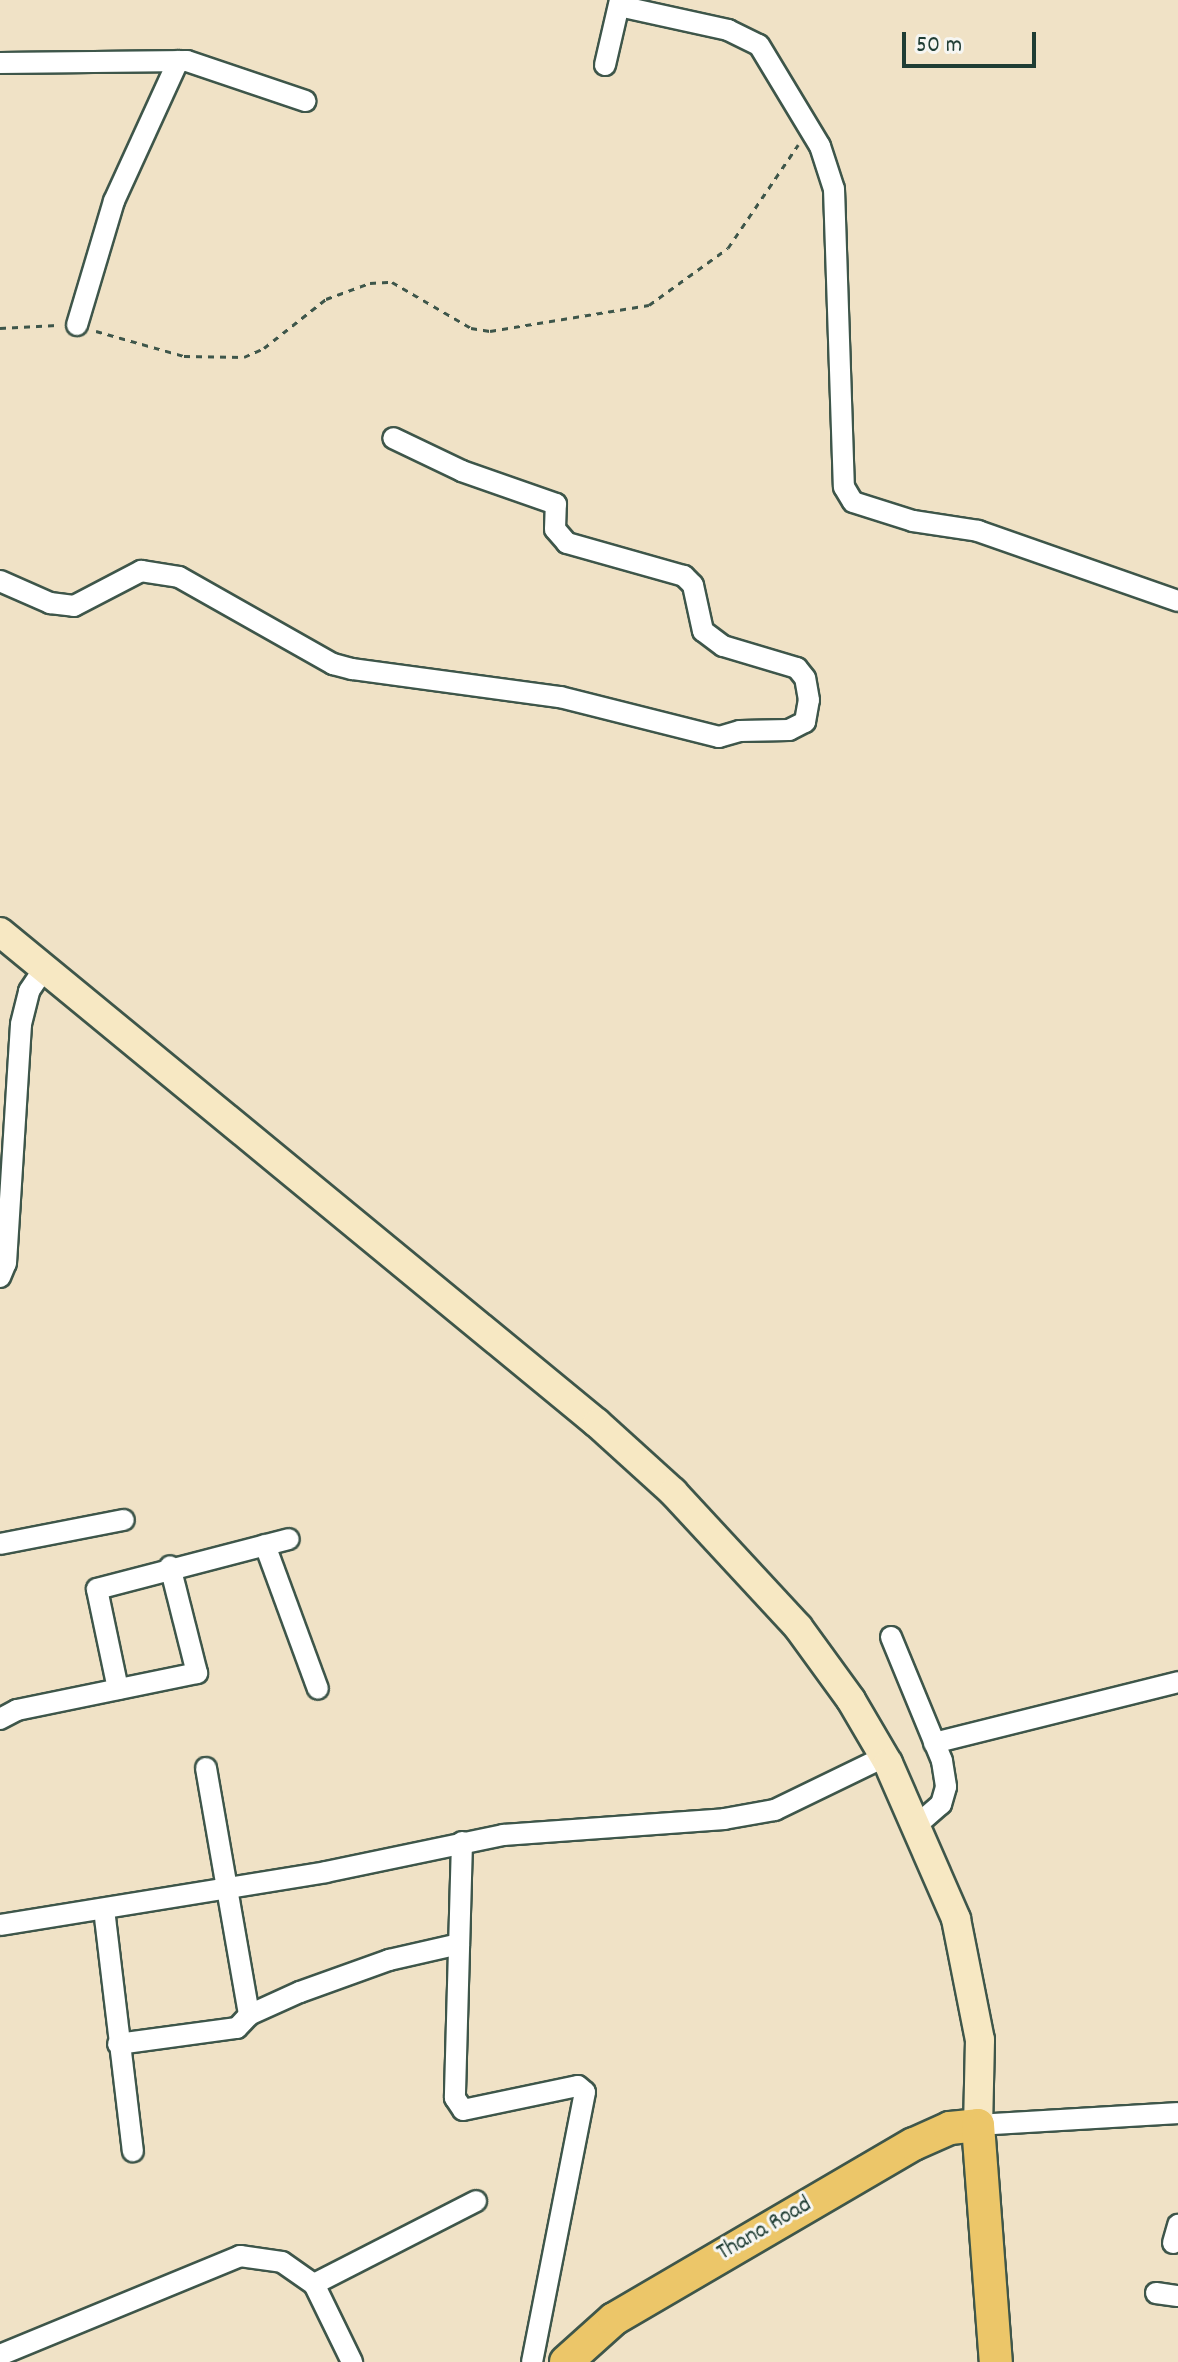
<!DOCTYPE html>
<html>
<head>
<meta charset="utf-8">
<style>
  body { margin:0 }
  #map { position:relative; width:1178px; height:2362px; overflow:hidden; background:#f0e2c6; font-family:Dekko,sans-serif }
  div>[style] { position:absolute }
  [style*='--x'] { left:calc(var(--x)*1px); top:calc(var(--y)*1px); width:calc(var(--w)*1px); rotate:calc(var(--a)*1deg) }
  .path>* { height:3px; margin-top:-1.5px; transform-origin:0; background:repeating-linear-gradient(90deg,#3e564a 0 6px,transparent 0 12px) }
  .roads { filter:drop-shadow(2px 0 #3e564a) drop-shadow(-2px 0 #3e564a) drop-shadow(0 2px #3e564a) drop-shadow(0 -2px #3e564a) }
  .minor>* { height:20px; margin:-10px; padding:0 10px; transform-origin:10px; border-radius:10px; background:#fff }
  .secondary>* { height:28px; margin:-14px; padding:0 14px; transform-origin:14px; border-radius:14px; background:#f7e8c3 }
  .trunk>* { height:32px; margin:-16px; padding:0 16px; transform-origin:16px; border-radius:16px; background:#ecc669 }
  span { translate:-50% -50%; white-space:nowrap; text-align:center; line-height:1.15; -webkit-text-stroke:6px #f6f6f2; paint-order:stroke }
  .street-label { font-size:24px; color:#1f3d34 }
  .scale { position:absolute; left:902px; top:32px; width:134px; height:36px; box-sizing:border-box; border:4px solid #1f3d34; border-top:0; padding-left:10px; font-size:24px; line-height:28px; white-space:nowrap; color:#1f3d34; -webkit-text-stroke:6px #f6f6f2; paint-order:stroke }
</style>
</head>
<body>
<div id="map">
  <div class="path">
    <div style="--x:0;--y:328;--w:57;--a:-3"></div>
    <div style="--x:96;--y:331;--w:91;--a:15.9"></div>
    <div style="--x:184;--y:356;--w:60;--a:1"></div>
    <div style="--x:244;--y:357;--w:22;--a:-24"></div>
    <div style="--x:264;--y:348;--w:79;--a:-38.3"></div>
    <div style="--x:326;--y:299;--w:47;--a:-20"></div>
    <div style="--x:370;--y:283;--w:22;--a:-3"></div>
    <div style="--x:392;--y:282;--w:91;--a:30.2"></div>
    <div style="--x:471;--y:328;--w:19;--a:9"></div>
    <div style="--x:490;--y:331;--w:161;--a:-9.3"></div>
    <div style="--x:649;--y:305;--w:97;--a:-35.8"></div>
    <div style="--x:728;--y:248;--w:125;--a:-55.8"></div>
  </div>
  <div class="roads">
    <div class="minor">
      <div style="--x:619;--y:6;--w:112;--a:12.4"></div>
      <div style="--x:728;--y:30;--w:34;--a:26"></div>
      <div style="--x:759;--y:45;--w:118;--a:58.9"></div>
      <div style="--x:820;--y:146;--w:45;--a:72"></div>
      <div style="--x:834;--y:189;--w:298;--a:88.1"></div>
      <div style="--x:844;--y:487;--w:17;--a:59"></div>
      <div style="--x:853;--y:502;--w:63;--a:17.6"></div>
      <div style="--x:913;--y:521;--w:66;--a:8.7"></div>
      <div style="--x:978;--y:531;--w:212;--a:19.3"></div>
      <div style="--x:0;--y:63;--w:187;--a:-0.6"></div>
      <div style="--x:187;--y:61;--w:125;--a:18.7"></div>
      <div style="--x:605;--y:65;--w:67;--a:-77"></div>
      <div style="--x:77;--y:325;--w:129;--a:-73.4"></div>
      <div style="--x:114;--y:201;--w:154;--a:-65.4"></div>
      <div style="--x:0;--y:581;--w:55;--a:23.7"></div>
      <div style="--x:50;--y:603;--w:24;--a:7"></div>
      <div style="--x:74;--y:606;--w:76;--a:-27.6"></div>
      <div style="--x:141;--y:571;--w:38;--a:9"></div>
      <div style="--x:179;--y:577;--w:177;--a:29.5"></div>
      <div style="--x:333;--y:664;--w:20;--a:15"></div>
      <div style="--x:352;--y:669;--w:210;--a:7.7"></div>
      <div style="--x:560;--y:697;--w:164;--a:14.1"></div>
      <div style="--x:719;--y:737;--w:22;--a:-16"></div>
      <div style="--x:740;--y:731;--w:49;--a:-1.2"></div>
      <div style="--x:789;--y:730;--w:18;--a:-27"></div>
      <div style="--x:805;--y:722;--w:22;--a:-80"></div>
      <div style="--x:809;--y:700;--w:22;--a:-100"></div>
      <div style="--x:805;--y:678;--w:13;--a:-129"></div>
      <div style="--x:797;--y:668;--w:77;--a:-163.4"></div>
      <div style="--x:723;--y:646;--w:25;--a:-143"></div>
      <div style="--x:703;--y:631;--w:47;--a:-102.3"></div>
      <div style="--x:693;--y:585;--w:13;--a:-135"></div>
      <div style="--x:684;--y:576;--w:122;--a:-164.2"></div>
      <div style="--x:567;--y:543;--w:18;--a:-131"></div>
      <div style="--x:555;--y:529;--w:25;--a:-88"></div>
      <div style="--x:556;--y:504;--w:100;--a:-160.7"></div>
      <div style="--x:462;--y:471;--w:76;--a:-154.4"></div>
      <div style="--x:0;--y:1277;--w:15;--a:-67"></div>
      <div style="--x:6;--y:1263;--w:239;--a:-86.4"></div>
      <div style="--x:21;--y:1024;--w:34;--a:-76"></div>
      <div style="--x:29;--y:991;--w:27;--a:-56"></div>
      <div style="--x:0;--y:1544;--w:126;--a:-11"></div>
      <div style="--x:265;--y:1545;--w:153;--a:69.8"></div>
      <div style="--x:891;--y:1637;--w:134;--a:67.6"></div>
      <div style="--x:942;--y:1761;--w:26;--a:81"></div>
      <div style="--x:946;--y:1787;--w:18;--a:106"></div>
      <div style="--x:941;--y:1804;--w:30;--a:139"></div>
      <div style="--x:118;--y:1689;--w:102;--a:-101.9"></div>
      <div style="--x:97;--y:1589;--w:198;--a:-14.6"></div>
      <div style="--x:0;--y:1719;--w:19;--a:-28"></div>
      <div style="--x:17;--y:1710;--w:184;--a:-11.6"></div>
      <div style="--x:197;--y:1673;--w:110;--a:-104.2"></div>
      <div style="--x:934;--y:1743;--w:252;--a:-14"></div>
      <div style="--x:206;--y:1768;--w:251;--a:80.1"></div>
      <div style="--x:462;--y:1842;--w:256;--a:91.6"></div>
      <div style="--x:455;--y:2098;--w:14;--a:56"></div>
      <div style="--x:463;--y:2110;--w:117;--a:-11.8"></div>
      <div style="--x:578;--y:2086;--w:9;--a:41"></div>
      <div style="--x:585;--y:2092;--w:275;--a:101.1"></div>
      <div style="--x:104;--y:1909;--w:244;--a:83.2"></div>
      <div style="--x:0;--y:1925;--w:330;--a:-9.2"></div>
      <div style="--x:326;--y:1872;--w:181;--a:-11.8"></div>
      <div style="--x:503;--y:1835;--w:222;--a:-4.1"></div>
      <div style="--x:724;--y:1819;--w:52;--a:-10"></div>
      <div style="--x:775;--y:1810;--w:121;--a:-25.9"></div>
      <div style="--x:118;--y:2044;--w:120;--a:-7.7"></div>
      <div style="--x:237;--y:2028;--w:18;--a:-47"></div>
      <div style="--x:249;--y:2015;--w:56;--a:-24.3"></div>
      <div style="--x:300;--y:1992;--w:95;--a:-19.8"></div>
      <div style="--x:389;--y:1960;--w:72;--a:-12.9"></div>
      <div style="--x:978;--y:2125;--w:200;--a:-3.4"></div>
      <div style="--x:1173;--y:2243;--w:19;--a:-74"></div>
      <div style="--x:314;--y:2284;--w:182;--a:-27.1"></div>
      <div style="--x:1156;--y:2293;--w:22;--a:8"></div>
      <div style="--x:0;--y:2355;--w:260;--a:-22.4"></div>
      <div style="--x:240;--y:2256;--w:42;--a:8.1"></div>
      <div style="--x:282;--y:2262;--w:39;--a:35"></div>
      <div style="--x:314;--y:2284;--w:87;--a:64"></div>
    </div>
    <div class="secondary">
      <div style="--x:0;--y:932;--w:773;--a:39.44"></div>
      <div style="--x:597;--y:1423;--w:103;--a:42.2"></div>
      <div style="--x:673;--y:1492;--w:184;--a:47.2"></div>
      <div style="--x:798;--y:1627;--w:90;--a:54"></div>
      <div style="--x:851;--y:1700;--w:73;--a:59.6"></div>
      <div style="--x:888;--y:1763;--w:170;--a:66.4"></div>
      <div style="--x:956;--y:1919;--w:123;--a:78.8"></div>
      <div style="--x:980;--y:2040;--w:85;--a:91.3"></div>
    </div>
    <div class="trunk">
      <div style="--x:566;--y:2362;--w:64;--a:-41.9"></div>
      <div style="--x:614;--y:2319;--w:347;--a:-30.3"></div>
      <div style="--x:914;--y:2144;--w:39;--a:-24"></div>
      <div style="--x:950;--y:2128;--w:28;--a:-6"></div>
      <div style="--x:978;--y:2125;--w:238;--a:85.7"></div>
    </div>
  </div>
  <div class="street-label">
    <span style="left:765px;top:2230px;rotate:-30deg">Thana Road</span>
  </div>
  <div class="scale">50 m</div>
</div>
</body>
</html>
